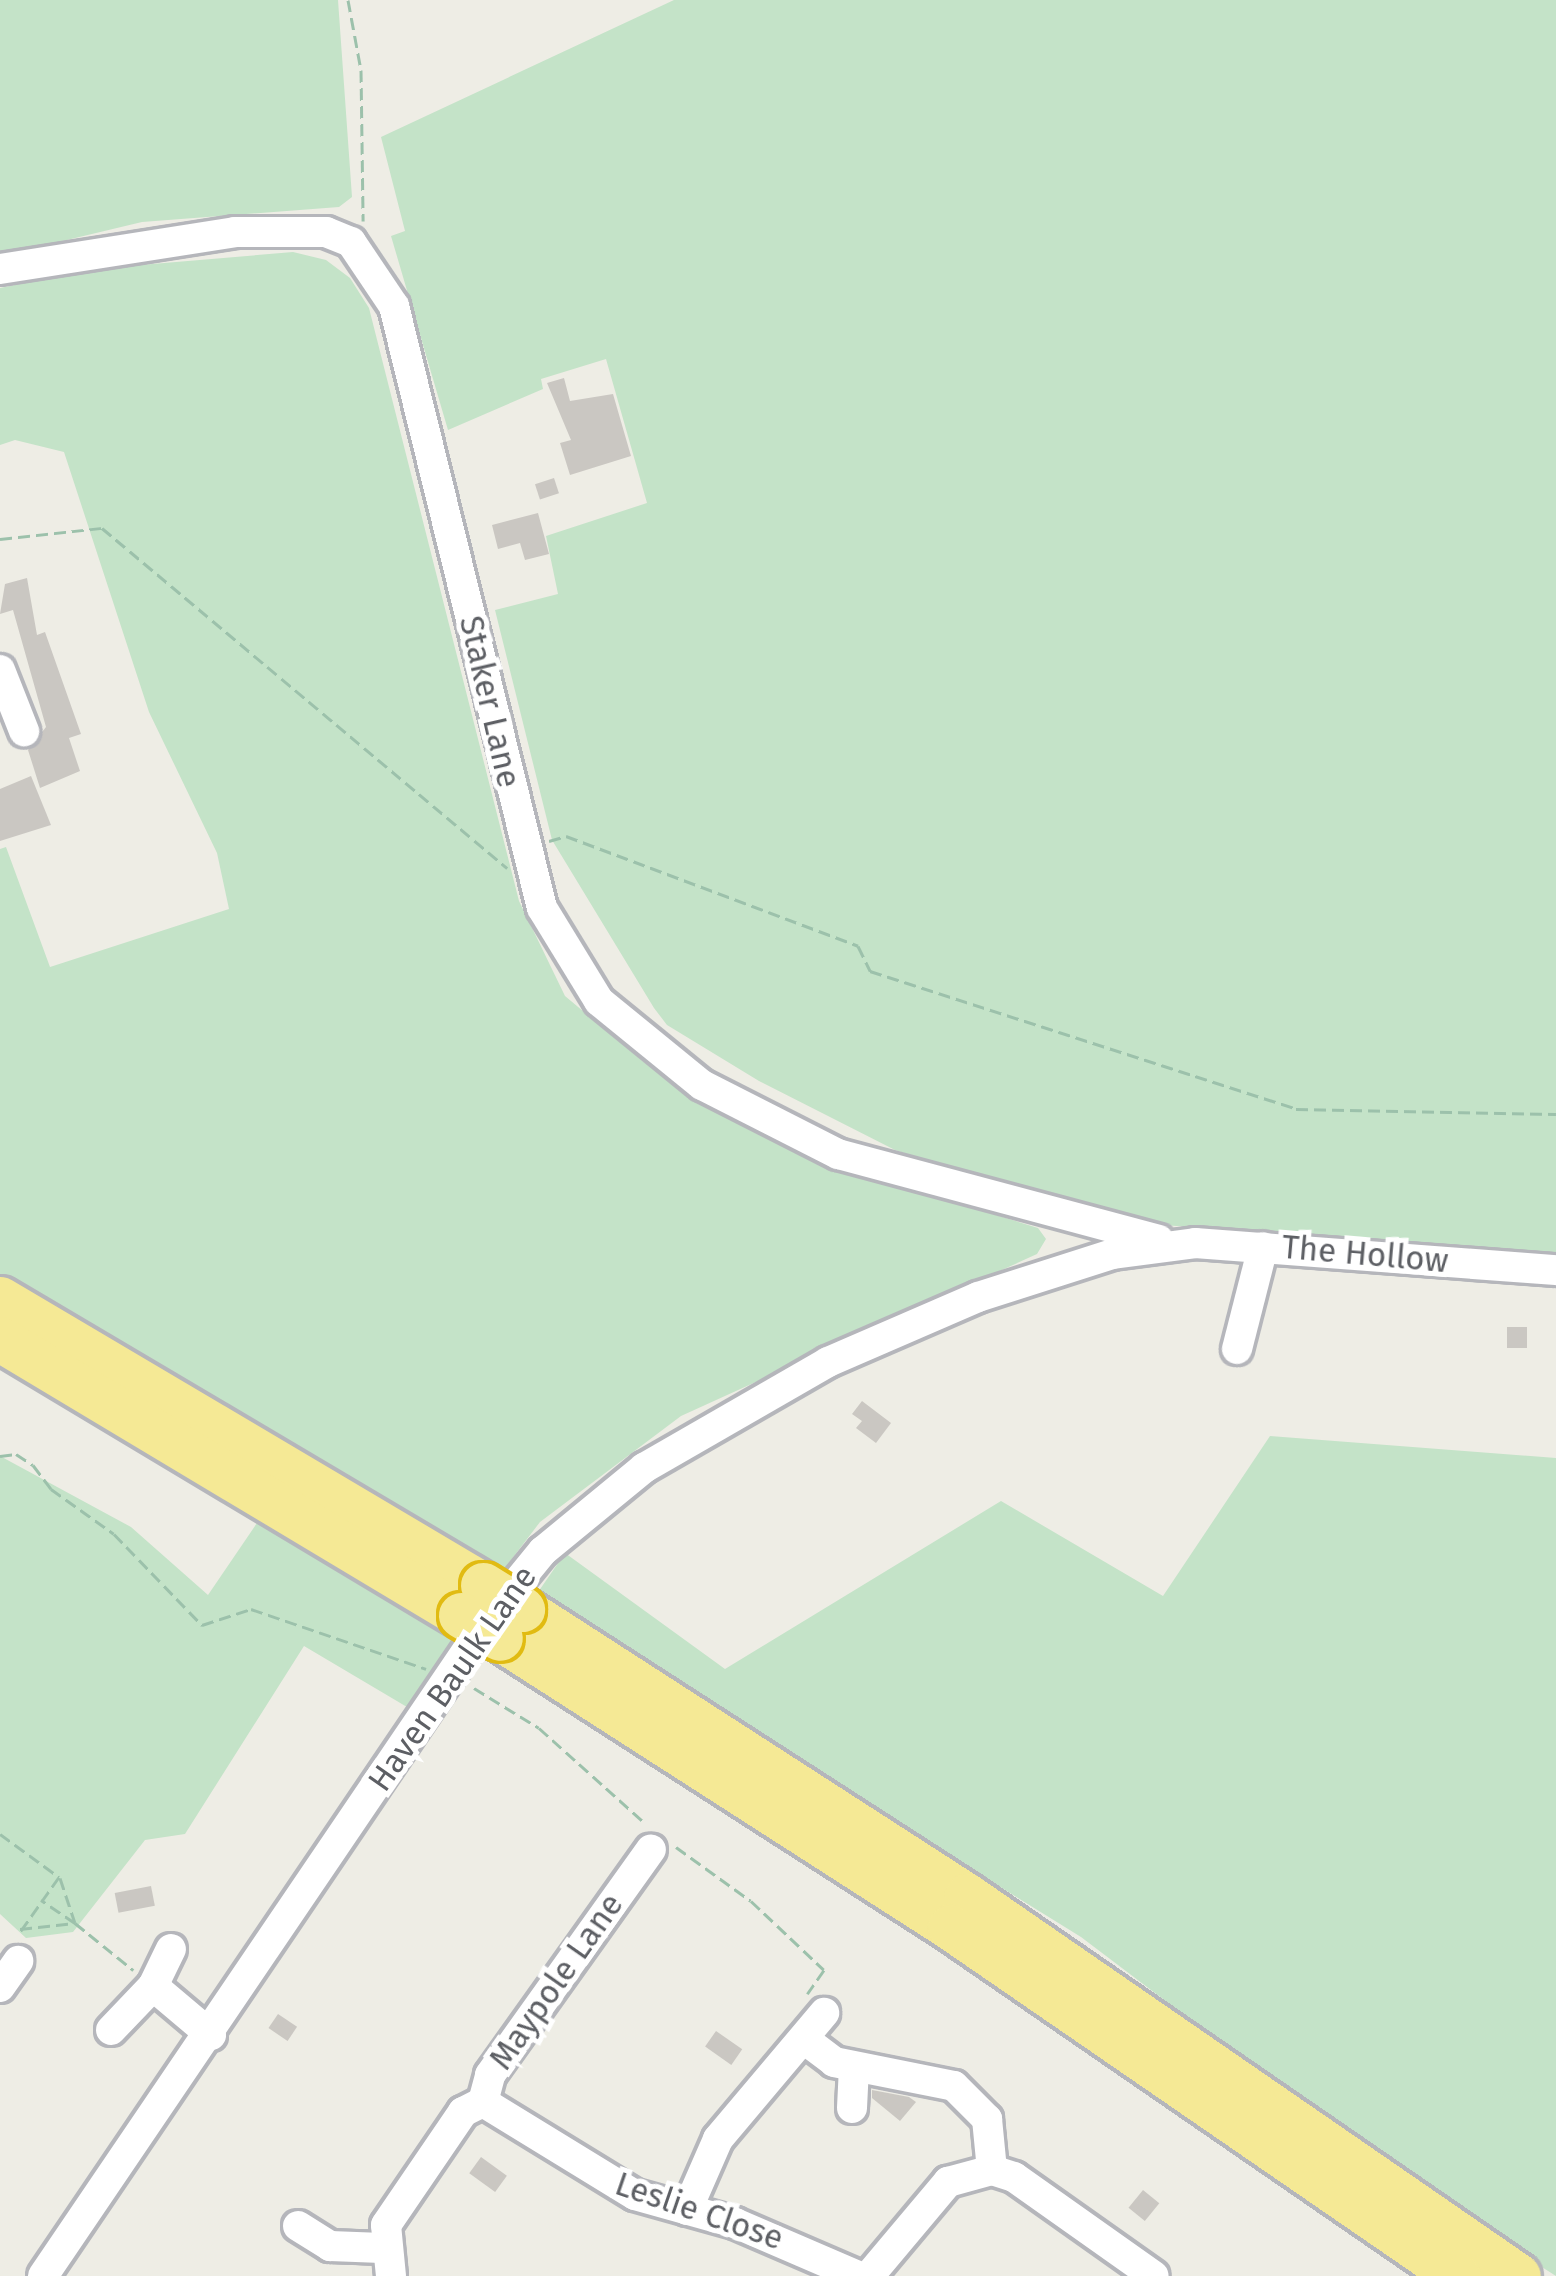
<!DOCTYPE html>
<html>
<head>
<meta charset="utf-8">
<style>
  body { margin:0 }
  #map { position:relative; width:1556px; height:2276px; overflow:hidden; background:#eeede5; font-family:"Fira Sans",sans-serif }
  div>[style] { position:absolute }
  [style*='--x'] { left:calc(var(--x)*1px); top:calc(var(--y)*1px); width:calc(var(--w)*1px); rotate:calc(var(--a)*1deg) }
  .green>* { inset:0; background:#c4e3c8 }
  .building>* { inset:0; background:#cac7c2; transform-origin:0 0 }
  .path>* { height:3px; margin-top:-1.5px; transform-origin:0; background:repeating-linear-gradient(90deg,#9cc1ab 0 12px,transparent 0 18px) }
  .roads { filter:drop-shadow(3px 0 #b5b6bb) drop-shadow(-3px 0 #b5b6bb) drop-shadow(0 3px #b5b6bb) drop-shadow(0 -3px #b5b6bb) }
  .minor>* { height:30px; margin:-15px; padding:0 15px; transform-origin:15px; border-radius:15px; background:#fff }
  .highway>* { height:45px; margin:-22.5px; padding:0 22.5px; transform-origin:22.5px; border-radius:22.5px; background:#f5e995 }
  .bridges { filter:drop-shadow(3px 0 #e1bb12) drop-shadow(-3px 0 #e1bb12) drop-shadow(0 3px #e1bb12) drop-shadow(0 -3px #e1bb12) }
  .highway-bridge>* { height:45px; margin:-22.5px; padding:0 22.5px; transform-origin:22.5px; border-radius:22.5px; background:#f5e995 }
  span { translate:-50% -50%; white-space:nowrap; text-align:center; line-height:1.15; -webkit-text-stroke:10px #fff; paint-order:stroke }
  .street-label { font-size:33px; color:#5d5f64 }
</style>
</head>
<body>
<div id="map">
  <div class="green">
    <div style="clip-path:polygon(0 0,338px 0,352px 197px,339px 207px,142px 222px,0 256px)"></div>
    <div style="clip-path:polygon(674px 0,1556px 0,1556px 1255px,1163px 1225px,1061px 1205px,895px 1150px,759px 1081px,667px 1025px,654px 1008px,552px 840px,495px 610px,558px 594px,546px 536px,647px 503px,606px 359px,541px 379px,543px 389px,448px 430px,391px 236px,405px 231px,381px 137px)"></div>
    <div style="clip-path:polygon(293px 252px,326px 260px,350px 278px,369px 308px,519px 901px,565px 996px,645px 1063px,820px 1161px,1038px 1228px,1046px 1239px,1037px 1254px,681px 1416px,540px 1522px,505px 1568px,0 1280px,0 849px,6px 847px,50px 967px,229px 909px,217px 853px,149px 712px,64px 452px,15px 440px,0 445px,0 288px,93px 269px)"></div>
    <div style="clip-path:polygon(1270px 1436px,1556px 1458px,1556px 2276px,1394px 2174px,1081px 1937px,534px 1598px,565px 1553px,725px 1669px,1001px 1501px,1163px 1596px)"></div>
    <div style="clip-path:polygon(0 1456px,131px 1527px,208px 1595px,259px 1520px,454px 1639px,407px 1707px,304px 1646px,185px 1834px,145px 1840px,73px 1932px,26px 1938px,0 1914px)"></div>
  </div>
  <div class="building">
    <div style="clip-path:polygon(564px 378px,570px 401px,613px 394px,631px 456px,570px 475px,560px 443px,571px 440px,547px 383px)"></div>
    <div style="left:554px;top:478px;width:16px;height:20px;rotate:72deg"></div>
    <div style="clip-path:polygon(538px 513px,549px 554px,525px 560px,520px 543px,498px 549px,492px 525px)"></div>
    <div style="clip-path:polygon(27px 578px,37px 635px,45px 632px,81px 734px,69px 738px,80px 771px,40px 788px,28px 750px,46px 727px,13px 610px,0 614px,5px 584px)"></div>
    <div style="clip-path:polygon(31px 776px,51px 825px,0 841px,0 789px)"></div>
    <div style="left:1507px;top:1327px;width:20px;height:21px"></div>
    <div style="clip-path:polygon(862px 1401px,891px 1423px,876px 1443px,856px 1428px,862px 1421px,852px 1414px)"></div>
    <div style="left:151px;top:1886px;width:20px;height:37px;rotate:79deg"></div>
    <div style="left:278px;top:2014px;width:23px;height:17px;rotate:34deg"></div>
    <div style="left:716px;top:2031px;width:32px;height:19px;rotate:35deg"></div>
    <div style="clip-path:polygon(872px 2090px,909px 2097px,916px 2102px,900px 2121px,872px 2098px)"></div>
    <div style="left:481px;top:2157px;width:32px;height:20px;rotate:36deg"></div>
    <div style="left:1143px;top:2190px;width:21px;height:23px;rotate:39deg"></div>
  </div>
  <div class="path">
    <div style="--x:348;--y:0;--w:71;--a:79.5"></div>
    <div style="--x:361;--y:70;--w:151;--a:89.2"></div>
    <div style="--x:0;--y:539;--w:103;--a:-6.2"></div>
    <div style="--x:102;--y:528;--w:529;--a:40.01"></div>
    <div style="--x:549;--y:841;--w:18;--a:-16"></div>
    <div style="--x:566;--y:836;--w:312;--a:20.6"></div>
    <div style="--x:858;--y:946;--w:28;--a:64"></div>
    <div style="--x:870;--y:971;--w:448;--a:17.9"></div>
    <div style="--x:1296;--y:1109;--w:260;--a:1.1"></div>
    <div style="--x:0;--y:1456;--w:16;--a:-7"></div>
    <div style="--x:16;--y:1454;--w:20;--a:33"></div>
    <div style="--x:33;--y:1465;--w:30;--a:53"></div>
    <div style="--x:51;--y:1489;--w:77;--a:35.5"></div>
    <div style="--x:114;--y:1534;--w:127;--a:46"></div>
    <div style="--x:202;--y:1625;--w:52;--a:-18.1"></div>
    <div style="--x:251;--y:1609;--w:185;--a:18.9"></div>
    <div style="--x:474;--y:1688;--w:76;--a:31.6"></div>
    <div style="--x:539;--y:1728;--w:142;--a:41.9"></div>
    <div style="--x:0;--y:1834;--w:73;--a:36.1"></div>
    <div style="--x:59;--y:1877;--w:71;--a:125.3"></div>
    <div style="--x:676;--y:1847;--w:92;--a:35.8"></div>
    <div style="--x:751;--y:1901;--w:100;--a:43.4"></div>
    <div style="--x:824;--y:1970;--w:29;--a:125"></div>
    <div style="--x:60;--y:1878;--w:47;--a:71.6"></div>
    <div style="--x:75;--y:1923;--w:75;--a:39"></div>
    <div style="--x:20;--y:1929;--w:55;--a:-6.2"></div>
    <div style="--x:75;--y:1923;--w:41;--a:-145.9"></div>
  </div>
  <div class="roads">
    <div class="minor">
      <div style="--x:0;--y:269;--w:238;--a:-8.9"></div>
      <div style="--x:235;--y:232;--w:91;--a:0"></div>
      <div style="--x:326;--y:232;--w:27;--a:22"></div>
      <div style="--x:351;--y:242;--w:77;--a:56.1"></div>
      <div style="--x:394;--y:306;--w:620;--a:76.19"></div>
      <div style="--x:542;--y:908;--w:109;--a:58.5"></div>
      <div style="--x:599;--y:1001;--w:133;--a:39.2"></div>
      <div style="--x:702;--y:1085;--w:153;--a:26.9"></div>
      <div style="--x:838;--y:1154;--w:332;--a:15"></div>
      <div style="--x:0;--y:670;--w:66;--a:68.5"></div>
      <div style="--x:1237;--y:1349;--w:105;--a:-75.7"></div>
      <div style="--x:153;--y:1986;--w:76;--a:40.2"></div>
      <div style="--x:0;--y:1987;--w:32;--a:-55"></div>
      <div style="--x:111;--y:2030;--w:61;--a:-46.3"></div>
      <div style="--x:153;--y:1986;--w:41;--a:-64.1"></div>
      <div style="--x:804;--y:2039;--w:38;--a:37"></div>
      <div style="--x:834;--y:2062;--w:122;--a:11.3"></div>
      <div style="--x:954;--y:2086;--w:47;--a:45"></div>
      <div style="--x:987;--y:2119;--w:51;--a:84.4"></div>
      <div style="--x:483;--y:2102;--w:178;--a:31.5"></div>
      <div style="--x:635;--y:2195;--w:104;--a:15.6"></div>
      <div style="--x:735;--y:2223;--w:134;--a:23.3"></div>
      <div style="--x:483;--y:2102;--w:28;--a:-75"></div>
      <div style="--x:490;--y:2075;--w:277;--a:-54.5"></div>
      <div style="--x:852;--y:2108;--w:41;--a:-87.2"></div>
      <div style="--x:687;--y:2210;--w:77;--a:-66.4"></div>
      <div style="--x:718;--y:2139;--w:165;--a:-49.9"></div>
      <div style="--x:298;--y:2226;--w:38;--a:32"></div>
      <div style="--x:330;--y:2246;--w:52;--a:2.2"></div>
      <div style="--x:43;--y:2276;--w:802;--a:-55.87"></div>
      <div style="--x:493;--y:1612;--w:79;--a:-50.7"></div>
      <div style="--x:543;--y:1551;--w:131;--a:-39.4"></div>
      <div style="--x:644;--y:1468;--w:212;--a:-29.9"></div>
      <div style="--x:828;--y:1362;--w:163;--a:-23.4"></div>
      <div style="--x:978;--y:1297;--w:142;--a:-17.7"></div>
      <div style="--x:1113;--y:1254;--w:83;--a:-7.6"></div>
      <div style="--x:1195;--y:1243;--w:362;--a:4.3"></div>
      <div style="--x:391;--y:2276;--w:51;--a:-95.6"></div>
      <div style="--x:386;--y:2225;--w:137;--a:-55.7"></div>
      <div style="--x:463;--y:2112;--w:22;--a:-27"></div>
      <div style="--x:869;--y:2276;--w:123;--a:-50"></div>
      <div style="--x:948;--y:2182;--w:46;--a:-15.3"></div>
      <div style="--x:992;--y:2170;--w:23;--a:18"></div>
      <div style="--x:1014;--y:2177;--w:171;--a:35.3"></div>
    </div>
    <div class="highway">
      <div style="--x:0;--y:1299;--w:561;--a:30.63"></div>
      <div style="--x:0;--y:1339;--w:537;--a:30.91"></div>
      <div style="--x:522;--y:1609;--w:530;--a:32.82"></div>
      <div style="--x:967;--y:1896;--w:669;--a:34.59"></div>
      <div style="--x:500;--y:1638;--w:535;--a:32.71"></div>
      <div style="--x:950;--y:1927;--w:616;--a:34.54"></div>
    </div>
  </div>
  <div class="bridges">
    <div class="highway-bridge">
      <div style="--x:483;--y:1585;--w:46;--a:31.6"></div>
      <div style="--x:461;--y:1615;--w:45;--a:30.5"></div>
    </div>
  </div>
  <div class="street-label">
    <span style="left:489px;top:702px;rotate:77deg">Staker Lane</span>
    <span style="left:1365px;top:1255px;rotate:5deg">The Hollow</span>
    <span style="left:453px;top:1679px;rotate:-55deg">Haven Baulk Lane</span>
    <span style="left:557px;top:1982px;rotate:-55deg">Maypole Lane</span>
    <span style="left:699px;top:2212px;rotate:19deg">Leslie Close</span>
  </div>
</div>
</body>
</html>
